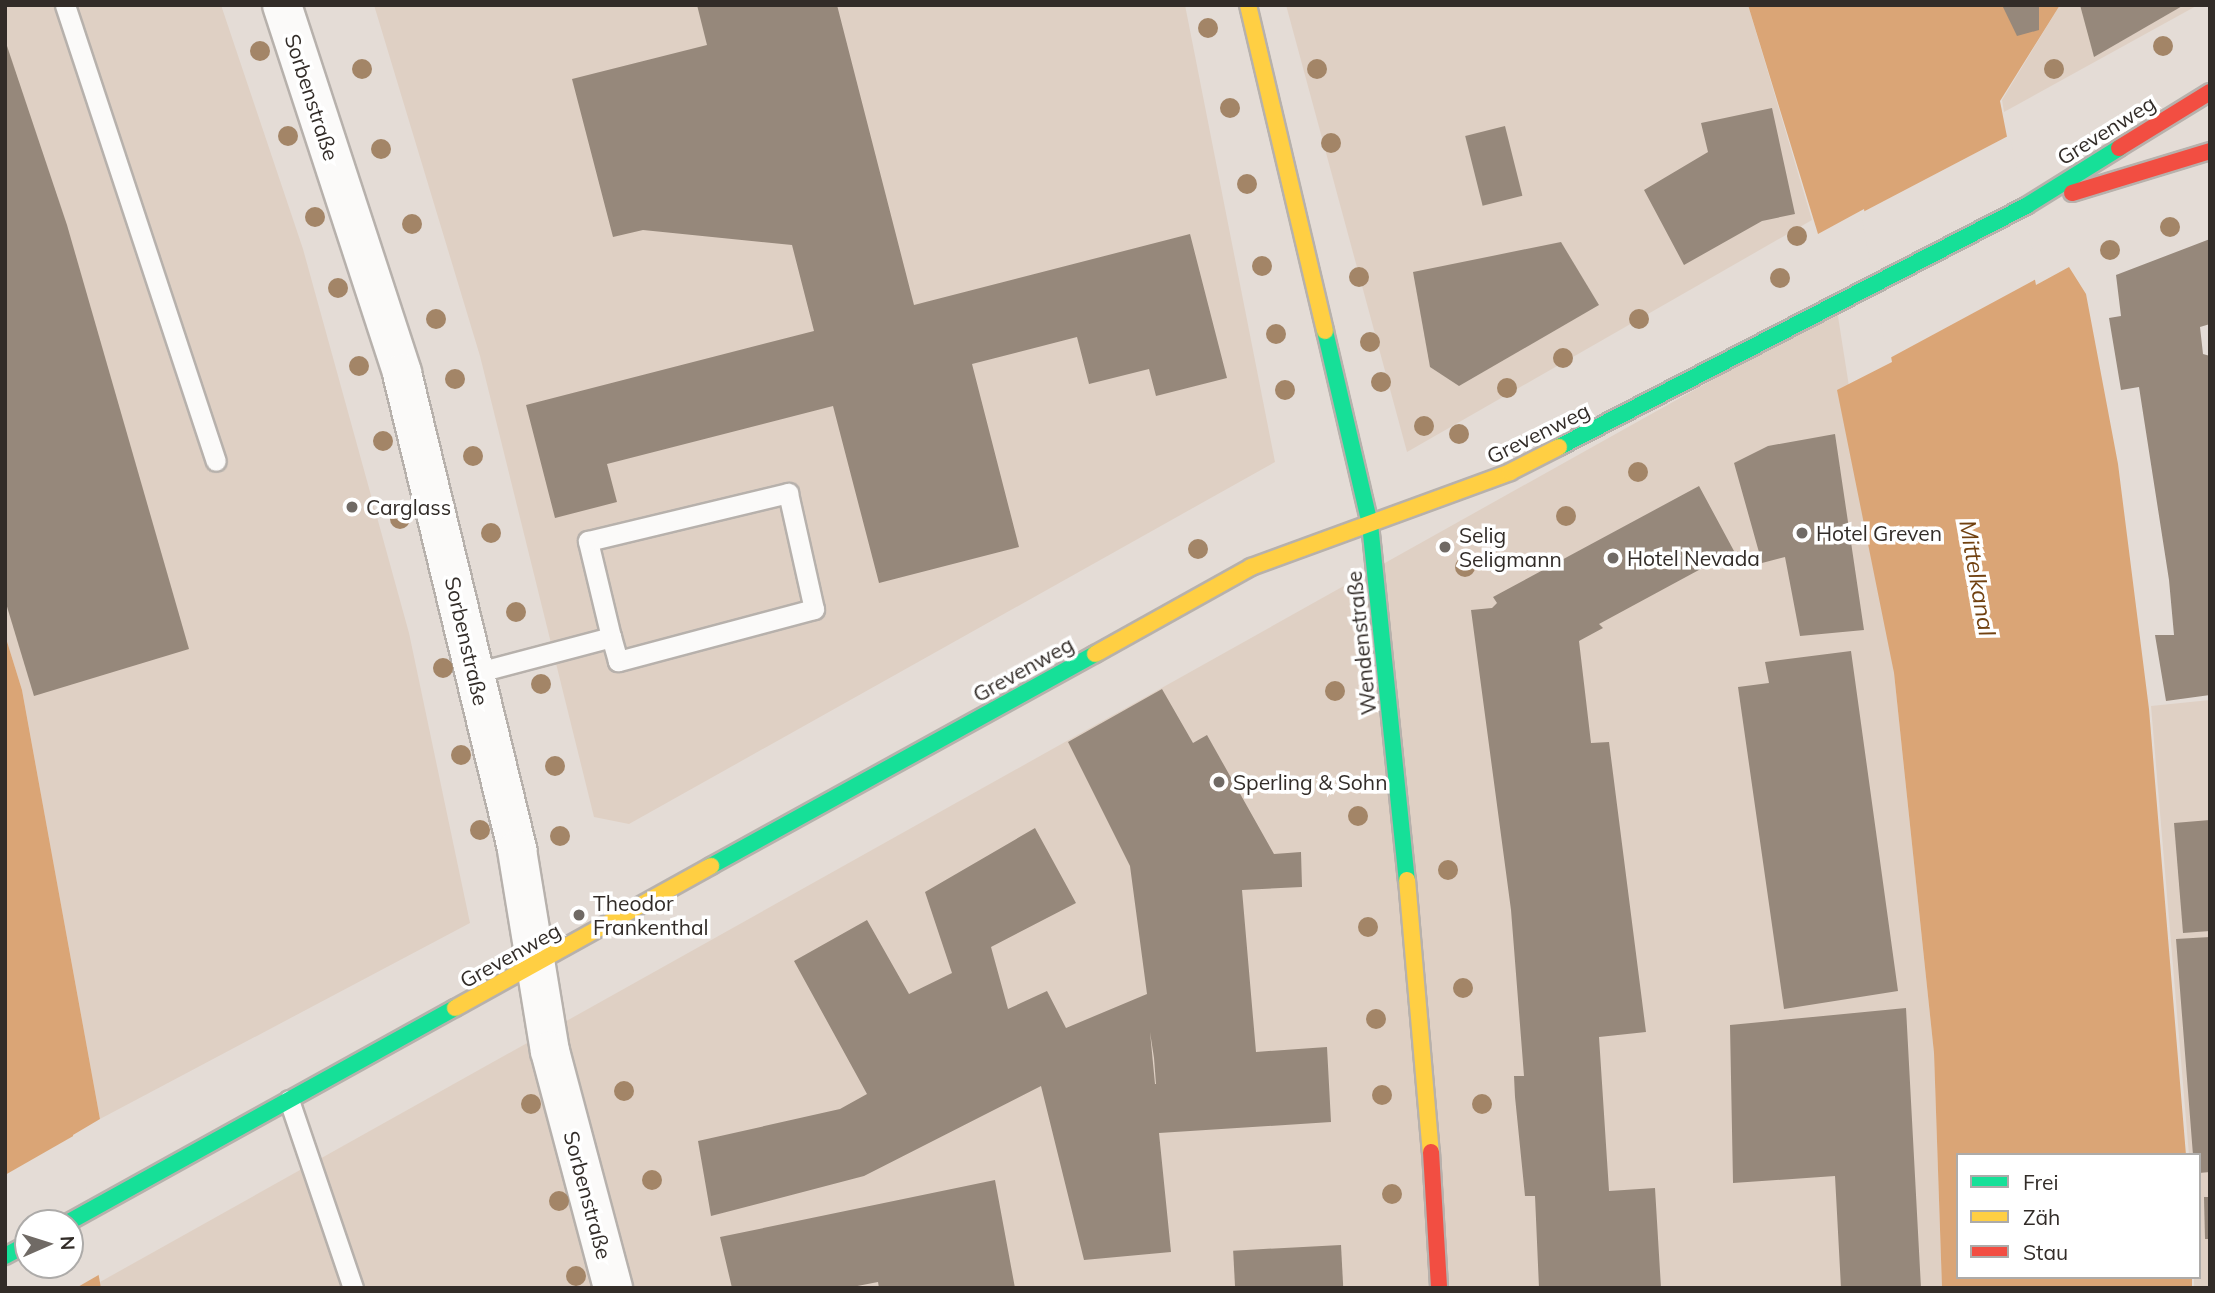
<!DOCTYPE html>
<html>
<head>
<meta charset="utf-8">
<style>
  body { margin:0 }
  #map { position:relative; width:2215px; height:1293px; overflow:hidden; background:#e4dcd6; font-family:Mulish,sans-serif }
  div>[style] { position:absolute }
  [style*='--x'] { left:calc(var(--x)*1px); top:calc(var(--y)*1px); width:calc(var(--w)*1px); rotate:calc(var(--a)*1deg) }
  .built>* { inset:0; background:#dfd0c4 }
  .water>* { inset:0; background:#daa576 }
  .pier>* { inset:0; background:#e4dcd6 }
  .building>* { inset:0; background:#96887b; transform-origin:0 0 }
  .roads { filter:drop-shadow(2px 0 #b7b1ac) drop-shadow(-2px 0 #b7b1ac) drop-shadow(0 2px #b7b1ac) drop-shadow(0 -2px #b7b1ac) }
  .lane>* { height:19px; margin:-9.5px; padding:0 9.5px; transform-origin:9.5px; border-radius:9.5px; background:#fbfaf9 }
  .street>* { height:38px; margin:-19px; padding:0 19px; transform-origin:19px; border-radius:19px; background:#fbfaf9 }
  .fast>* { height:16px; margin:-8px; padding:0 8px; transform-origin:8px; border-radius:8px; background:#16e098 }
  .slow>* { height:16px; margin:-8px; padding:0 8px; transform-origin:8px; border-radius:8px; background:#ffcf43 }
  .jam>* { height:16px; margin:-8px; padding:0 8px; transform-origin:8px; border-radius:8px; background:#f24e42 }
  .trees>* { width:20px; height:20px; margin:-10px; border-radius:50%; background:#a38567 }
  .dots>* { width:19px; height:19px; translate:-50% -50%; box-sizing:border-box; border:4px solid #fff; border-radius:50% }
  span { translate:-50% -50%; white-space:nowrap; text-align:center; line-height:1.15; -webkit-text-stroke:7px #fff; paint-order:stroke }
  .street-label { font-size:21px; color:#322c28 }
  .poi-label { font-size:21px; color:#322c28 }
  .left { translate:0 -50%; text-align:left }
  .water-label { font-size:23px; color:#714110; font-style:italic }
  .frame { position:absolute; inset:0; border:7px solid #322c28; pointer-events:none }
  .legend { position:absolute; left:1956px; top:1153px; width:245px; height:126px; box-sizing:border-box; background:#fff; border:2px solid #adaba9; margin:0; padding:9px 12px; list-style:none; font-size:21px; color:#322c28 }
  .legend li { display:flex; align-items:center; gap:14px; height:35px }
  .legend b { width:35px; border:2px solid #adaba9 }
  .north { position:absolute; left:14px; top:1209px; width:70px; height:70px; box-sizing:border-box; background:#fff; border:2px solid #adaba9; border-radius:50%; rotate:87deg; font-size:19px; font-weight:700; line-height:28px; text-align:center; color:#322c28 }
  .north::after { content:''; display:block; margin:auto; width:24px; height:32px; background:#706a65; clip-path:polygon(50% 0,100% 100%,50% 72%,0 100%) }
</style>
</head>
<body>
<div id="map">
  <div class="built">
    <div style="clip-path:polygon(5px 5px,221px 5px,303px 249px,409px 633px,470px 923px,100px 1119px,22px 690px,5px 635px)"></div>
    <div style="clip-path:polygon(374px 5px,1185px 5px,1275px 462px,629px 824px,594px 817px,480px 356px)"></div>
    <div style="clip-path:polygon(1286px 5px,1748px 5px,1812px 220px,1407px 452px)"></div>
    <div style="clip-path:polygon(2060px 5px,2198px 5px,2004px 112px,2002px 100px)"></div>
    <div style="clip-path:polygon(1837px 310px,1894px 673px,1934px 1053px,1942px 1288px,101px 1288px,100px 1282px)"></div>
    <div style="clip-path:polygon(2210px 700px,2210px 1288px,2194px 1288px,2194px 1277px,2199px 1277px,2199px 1155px,2189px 1155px,2151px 706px)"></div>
  </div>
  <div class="water">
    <div style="clip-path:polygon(1748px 5px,2060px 5px,2000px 101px,2036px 285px,2069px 267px,2086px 294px,2118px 464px,2149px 709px,2186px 1155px,1958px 1155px,1958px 1277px,2192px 1277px,2192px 1288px,1942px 1288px,1934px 1053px,1894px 673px,1837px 390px,1892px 362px,1864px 209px,1818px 234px)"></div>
    <div style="clip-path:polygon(evenodd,5px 635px,22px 690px,100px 1119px,73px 1135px,101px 1288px,5px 1288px,5px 635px,28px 1223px,70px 1223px,70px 1265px,28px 1265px,28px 1223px)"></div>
  </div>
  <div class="pier">
    <div style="clip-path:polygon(2010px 135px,2038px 278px,1888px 359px,1861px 214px,1840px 224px)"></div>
    <div style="clip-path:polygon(evenodd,82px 1131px,77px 1136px,102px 1273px,76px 1288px,5px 1288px,5px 1175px,82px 1131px,28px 1223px,70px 1223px,70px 1265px,28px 1265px,28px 1223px)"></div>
  </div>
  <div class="building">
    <div style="clip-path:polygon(697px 5px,837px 5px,914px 305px,1190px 234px,1227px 378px,1156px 396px,1149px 369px,1089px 384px,1077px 337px,972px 364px,1019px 547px,879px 583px,833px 406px,607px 464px,617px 502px,555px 518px,526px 405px,814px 331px,792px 245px,643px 230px,613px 237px,572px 79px,707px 45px)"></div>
    <div style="clip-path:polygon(2002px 5px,2039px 5px,2039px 30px,2017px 36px)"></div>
    <div style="clip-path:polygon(2080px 5px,2184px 5px,2094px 57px)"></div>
    <div style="clip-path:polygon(5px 40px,67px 225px,189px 649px,34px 696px,5px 600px)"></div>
    <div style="clip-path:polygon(1772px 108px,1795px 214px,1762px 221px,1684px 265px,1644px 190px,1708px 152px,1701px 123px)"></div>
    <div style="left:1505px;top:126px;width:72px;height:41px;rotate:76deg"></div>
    <div style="clip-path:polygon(2210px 239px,2210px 324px,2200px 327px,2203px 354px,2210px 356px,2210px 695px,2166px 701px,2155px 635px,2174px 635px,2169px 580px,2139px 387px,2121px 390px,2109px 318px,2121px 316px,2116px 275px)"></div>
    <div style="clip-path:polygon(1561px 242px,1599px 305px,1459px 386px,1430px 367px,1413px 272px)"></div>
    <div style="clip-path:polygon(1835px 434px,1864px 630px,1800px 636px,1785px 557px,1762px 563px,1734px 463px,1768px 446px)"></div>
    <div style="clip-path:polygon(1699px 486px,1734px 551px,1599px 624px,1603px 628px,1579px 641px,1591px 743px,1609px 742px,1646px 1032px,1599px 1037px,1609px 1191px,1655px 1188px,1661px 1288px,1539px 1288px,1535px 1196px,1525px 1196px,1515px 1097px,1514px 1076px,1524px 1076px,1511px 910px,1471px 610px,1492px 608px,1497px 603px,1493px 597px)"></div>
    <div style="clip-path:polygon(1851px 651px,1898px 991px,1784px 1009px,1738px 687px,1769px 683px,1765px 662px)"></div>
    <div style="clip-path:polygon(evenodd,1162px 689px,1193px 743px,1207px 735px,1274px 854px,1301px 852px,1302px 887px,1242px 890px,1256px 1052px,1327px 1047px,1331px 1122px,1159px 1133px,1171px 1252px,1084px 1260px,1041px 1086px,864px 1176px,711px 1216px,698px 1141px,840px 1109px,867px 1094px,794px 961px,867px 920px,909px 994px,952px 973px,925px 892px,1035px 828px,1076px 903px,991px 947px,1008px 1009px,1047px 991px,1066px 1028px,1147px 994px,1130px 866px,1068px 742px,1162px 689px,1150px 1032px,1154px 1058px,1156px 1084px,1155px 1084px,1150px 1032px)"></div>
    <div style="clip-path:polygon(2210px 820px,2210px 931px,2183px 933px,2174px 823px)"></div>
    <div style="clip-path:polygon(2210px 937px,2210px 1172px,2199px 1173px,2199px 1155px,2193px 1155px,2176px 939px)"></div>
    <div style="clip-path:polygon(1906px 1008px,1921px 1288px,1841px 1288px,1835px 1176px,1733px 1183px,1730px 1025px)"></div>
    <div style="clip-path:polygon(995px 1180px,1015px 1288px,879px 1288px,878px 1282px,847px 1288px,732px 1288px,720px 1237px)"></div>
    <div style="clip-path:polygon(2204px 1197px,2210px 1197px,2210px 1239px,2205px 1239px)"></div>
    <div style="left:1341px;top:1245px;width:43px;height:108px;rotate:87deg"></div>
  </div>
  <div class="roads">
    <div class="lane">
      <div style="--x:65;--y:5;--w:480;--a:71.7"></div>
      <div style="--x:475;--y:673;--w:141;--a:-14.8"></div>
      <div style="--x:611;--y:637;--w:99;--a:-103.5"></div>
      <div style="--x:588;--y:541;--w:206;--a:-13.5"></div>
      <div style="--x:788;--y:493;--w:119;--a:77.4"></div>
      <div style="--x:814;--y:609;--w:203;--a:165.1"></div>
      <div style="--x:618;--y:661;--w:25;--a:-106"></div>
      <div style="--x:289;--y:1100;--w:199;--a:71.2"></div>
    </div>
    <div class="street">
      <div style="--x:282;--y:5;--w:387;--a:71.9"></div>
      <div style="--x:402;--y:373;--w:491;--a:76.4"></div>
      <div style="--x:517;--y:850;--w:204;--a:80.7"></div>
      <div style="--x:550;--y:1051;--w:245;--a:75.1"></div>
    </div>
    <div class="fast">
      <div style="--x:1325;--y:331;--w:198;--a:76.9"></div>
      <div style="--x:1370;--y:524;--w:358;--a:84.1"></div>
      <div style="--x:1559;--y:447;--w:526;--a:-27.3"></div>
      <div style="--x:2026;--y:206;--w:110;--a:-31.9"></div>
      <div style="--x:711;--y:866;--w:439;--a:-28.9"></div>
      <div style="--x:67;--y:1223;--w:444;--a:-29"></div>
      <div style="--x:5;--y:1256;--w:26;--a:-28"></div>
    </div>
    <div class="slow">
      <div style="--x:1248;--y:5;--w:335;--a:76.7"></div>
      <div style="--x:1095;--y:654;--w:179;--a:-29.1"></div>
      <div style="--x:1251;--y:567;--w:276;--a:-20.1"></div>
      <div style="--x:1510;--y:472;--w:55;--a:-27"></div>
      <div style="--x:1407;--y:880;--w:273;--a:85"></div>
      <div style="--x:455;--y:1008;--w:293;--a:-29"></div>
    </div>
    <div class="jam">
      <div style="--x:2119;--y:148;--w:107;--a:-31.6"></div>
      <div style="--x:2072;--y:193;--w:144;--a:-16.9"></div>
      <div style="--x:1431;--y:1152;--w:136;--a:86.6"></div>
    </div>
  </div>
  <div class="trees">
    <div style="left:1208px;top:28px"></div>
    <div style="left:2163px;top:46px"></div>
    <div style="left:260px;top:51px"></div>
    <div style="left:362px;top:69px"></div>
    <div style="left:1317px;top:69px"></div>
    <div style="left:2054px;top:69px"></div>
    <div style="left:1230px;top:108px"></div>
    <div style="left:288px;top:136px"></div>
    <div style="left:1331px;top:143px"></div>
    <div style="left:381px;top:149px"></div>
    <div style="left:1247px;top:184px"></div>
    <div style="left:315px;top:217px"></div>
    <div style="left:412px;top:224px"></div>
    <div style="left:2170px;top:227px"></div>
    <div style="left:1797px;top:236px"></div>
    <div style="left:2110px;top:250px"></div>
    <div style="left:1262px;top:266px"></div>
    <div style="left:1359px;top:277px"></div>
    <div style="left:1780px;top:278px"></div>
    <div style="left:338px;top:288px"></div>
    <div style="left:436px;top:319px"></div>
    <div style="left:1639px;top:319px"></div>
    <div style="left:1276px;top:334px"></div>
    <div style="left:1370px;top:342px"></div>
    <div style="left:1563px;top:358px"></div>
    <div style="left:359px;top:366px"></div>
    <div style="left:455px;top:379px"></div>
    <div style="left:1381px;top:382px"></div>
    <div style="left:1507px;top:388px"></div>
    <div style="left:1285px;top:390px"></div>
    <div style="left:1424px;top:426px"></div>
    <div style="left:1459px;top:434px"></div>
    <div style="left:383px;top:441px"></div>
    <div style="left:473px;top:456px"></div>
    <div style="left:1638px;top:472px"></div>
    <div style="left:1566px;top:516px"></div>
    <div style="left:400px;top:519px"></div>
    <div style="left:491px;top:533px"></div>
    <div style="left:1198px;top:549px"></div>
    <div style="left:1465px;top:567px"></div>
    <div style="left:516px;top:612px"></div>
    <div style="left:443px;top:668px"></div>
    <div style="left:541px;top:684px"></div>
    <div style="left:1335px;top:691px"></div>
    <div style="left:461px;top:755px"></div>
    <div style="left:555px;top:766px"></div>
    <div style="left:1358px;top:816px"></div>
    <div style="left:480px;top:830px"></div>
    <div style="left:560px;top:836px"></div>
    <div style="left:1448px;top:870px"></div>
    <div style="left:1368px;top:927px"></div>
    <div style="left:1463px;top:988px"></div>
    <div style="left:1376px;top:1019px"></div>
    <div style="left:624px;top:1091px"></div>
    <div style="left:1382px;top:1095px"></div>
    <div style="left:531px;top:1104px"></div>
    <div style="left:1482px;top:1104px"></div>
    <div style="left:652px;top:1180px"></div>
    <div style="left:1392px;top:1194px"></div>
    <div style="left:559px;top:1201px"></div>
    <div style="left:576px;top:1276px"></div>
  </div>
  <div class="dots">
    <div style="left:352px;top:507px;background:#706a65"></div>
    <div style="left:1802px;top:533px;background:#706a65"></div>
    <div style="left:1445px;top:547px;background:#706a65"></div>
    <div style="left:1613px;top:558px;background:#706a65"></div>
    <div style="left:1219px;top:782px;background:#706a65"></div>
    <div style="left:579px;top:915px;background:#706a65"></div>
  </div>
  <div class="street-label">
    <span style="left:312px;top:97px;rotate:72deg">Sorbenstraße</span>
    <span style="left:2106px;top:130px;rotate:-32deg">Grevenweg</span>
    <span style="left:1538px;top:433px;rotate:-26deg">Grevenweg</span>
    <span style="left:467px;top:641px;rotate:77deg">Sorbenstraße</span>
    <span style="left:1361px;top:643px;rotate:-96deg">Wendenstraße</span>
    <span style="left:1023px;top:669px;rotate:-29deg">Grevenweg</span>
    <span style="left:510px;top:955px;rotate:-29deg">Grevenweg</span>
    <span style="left:588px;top:1195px;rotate:75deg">Sorbenstraße</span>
  </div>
  <div class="poi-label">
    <span class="left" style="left:366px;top:507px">Carglass</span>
    <span class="left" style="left:1816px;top:533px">Hotel Greven</span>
    <span class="left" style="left:1459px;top:547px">Selig<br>Seligmann</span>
    <span class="left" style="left:1627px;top:558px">Hotel Nevada</span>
    <span class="left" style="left:1233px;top:782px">Sperling &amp; Sohn</span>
    <span class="left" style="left:593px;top:915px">Theodor<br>Frankenthal</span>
  </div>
  <div class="water-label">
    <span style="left:1977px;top:578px;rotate:80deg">Mittelkanal</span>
  </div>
  <div class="frame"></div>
  <ul class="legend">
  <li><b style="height:9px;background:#16e098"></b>Frei</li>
  <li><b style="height:9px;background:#ffcf43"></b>Zäh</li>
  <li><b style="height:9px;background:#f24e42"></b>Stau</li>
  </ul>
  <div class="north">N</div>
</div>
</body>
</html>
